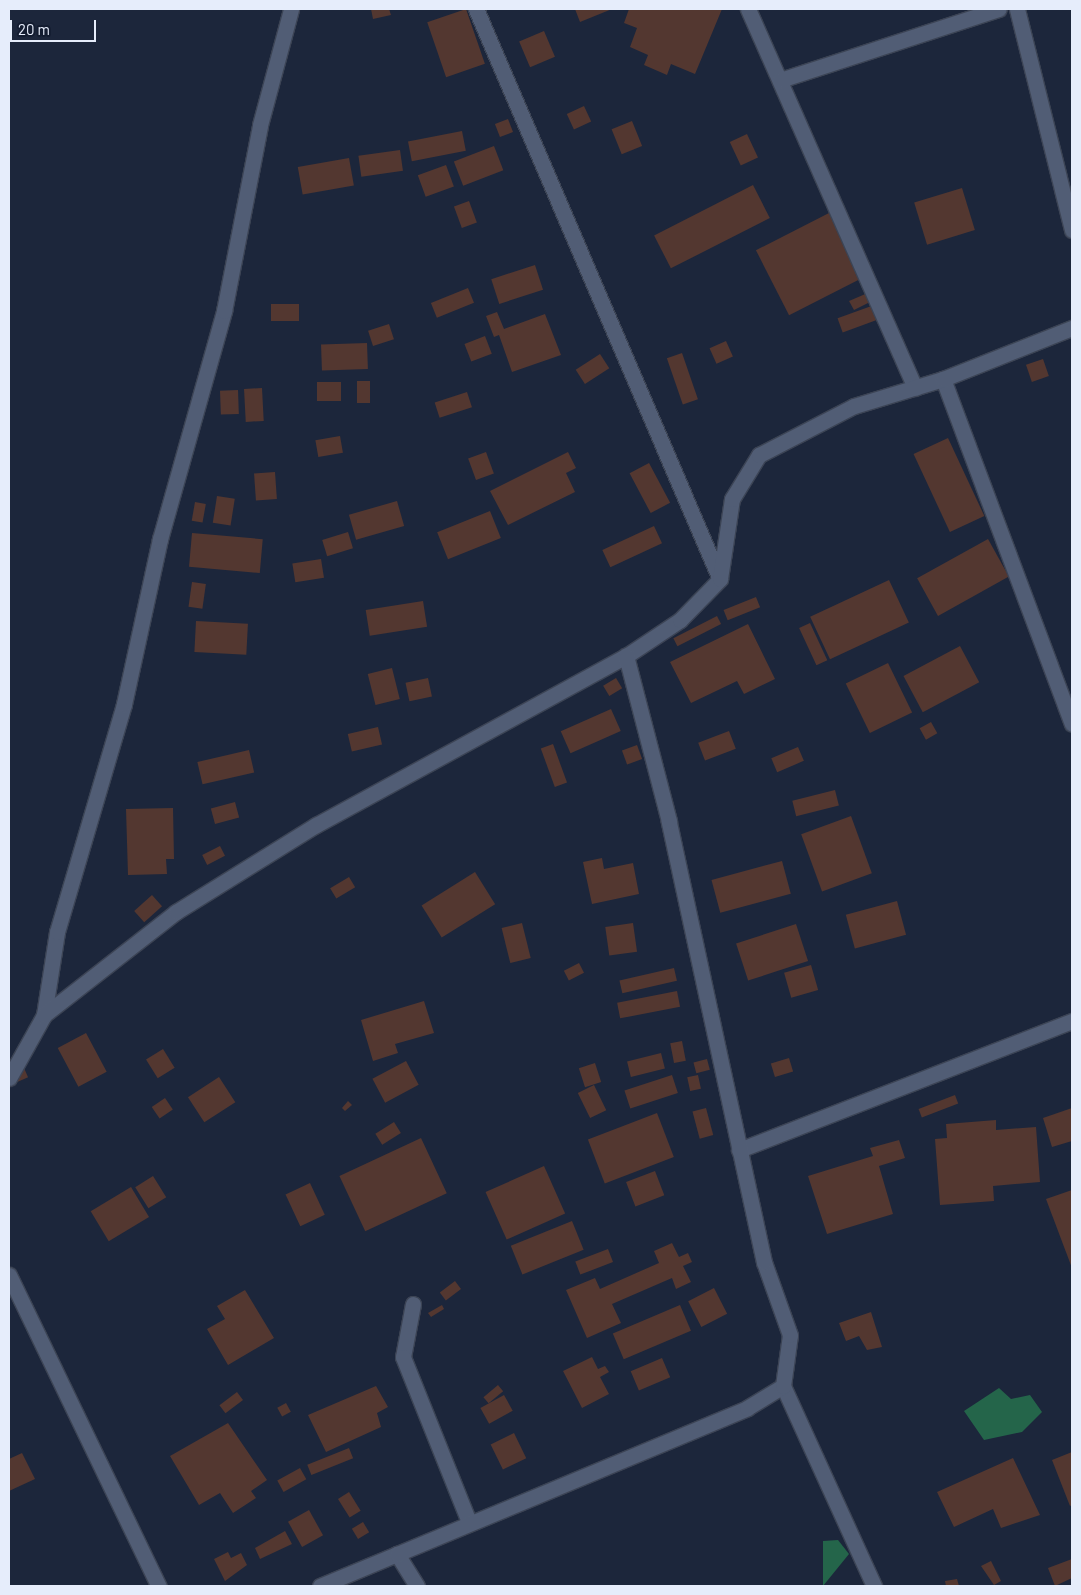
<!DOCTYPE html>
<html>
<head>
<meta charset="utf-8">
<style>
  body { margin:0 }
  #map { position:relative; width:1081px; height:1595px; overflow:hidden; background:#1c263b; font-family:Barlow,sans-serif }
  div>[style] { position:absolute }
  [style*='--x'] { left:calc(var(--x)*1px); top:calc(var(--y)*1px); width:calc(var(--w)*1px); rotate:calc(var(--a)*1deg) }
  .forest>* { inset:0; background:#24654a }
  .building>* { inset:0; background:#533730; transform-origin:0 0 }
  .roads { filter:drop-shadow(1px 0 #3c4455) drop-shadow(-1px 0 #3c4455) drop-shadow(0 1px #3c4455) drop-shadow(0 -1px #3c4455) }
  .minor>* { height:15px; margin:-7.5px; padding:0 7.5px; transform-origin:7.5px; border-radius:7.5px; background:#515d75 }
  span { translate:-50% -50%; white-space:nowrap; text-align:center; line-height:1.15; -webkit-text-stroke:4.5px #131c30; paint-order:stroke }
  .frame { position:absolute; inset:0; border:10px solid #e6edfb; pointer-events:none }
  .scale { position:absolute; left:10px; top:20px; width:86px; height:22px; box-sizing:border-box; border:2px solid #e6edfb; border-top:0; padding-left:6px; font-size:15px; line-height:18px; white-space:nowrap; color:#e6edfb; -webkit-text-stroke:4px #131c30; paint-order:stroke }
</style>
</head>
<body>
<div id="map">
  <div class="forest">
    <div style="clip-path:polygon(999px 1388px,1011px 1399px,1030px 1395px,1042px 1412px,1022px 1432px,984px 1440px,964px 1411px)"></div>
    <div style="clip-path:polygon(838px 1540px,849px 1554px,823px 1586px,823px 1541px)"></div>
  </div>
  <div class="building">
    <div style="clip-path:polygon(371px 9px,389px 9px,391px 15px,373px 19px)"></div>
    <div style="left:466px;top:9px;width:58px;height:41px;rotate:71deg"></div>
    <div style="clip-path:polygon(575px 9px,612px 9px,580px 22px)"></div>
    <div style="clip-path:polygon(629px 9px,722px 9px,695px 74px,671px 64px,667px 75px,644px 65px,648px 55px,630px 47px,637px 28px,624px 23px)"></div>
    <div style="left:544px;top:31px;width:28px;height:27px;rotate:67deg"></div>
    <div style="left:584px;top:106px;width:17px;height:19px;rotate:65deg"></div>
    <div style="left:508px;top:119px;width:14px;height:14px;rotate:69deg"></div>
    <div style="left:632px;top:121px;width:27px;height:22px;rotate:68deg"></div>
    <div style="left:462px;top:131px;width:20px;height:55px;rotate:79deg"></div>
    <div style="left:747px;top:134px;width:26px;height:19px;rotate:65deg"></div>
    <div style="left:494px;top:146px;width:26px;height:43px;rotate:69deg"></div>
    <div style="left:400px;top:150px;width:21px;height:42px;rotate:82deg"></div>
    <div style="left:349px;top:158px;width:28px;height:52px;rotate:80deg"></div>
    <div style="left:446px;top:165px;width:23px;height:30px;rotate:70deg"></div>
    <div style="left:753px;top:185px;width:37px;height:111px;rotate:63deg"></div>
    <div style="left:962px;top:188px;width:44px;height:50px;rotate:73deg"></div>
    <div style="left:469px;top:201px;width:23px;height:16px;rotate:70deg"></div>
    <div style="left:829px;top:213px;width:73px;height:82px;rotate:63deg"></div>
    <div style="left:535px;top:265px;width:26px;height:46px;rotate:72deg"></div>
    <div style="left:468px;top:288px;width:16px;height:40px;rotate:68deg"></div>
    <div style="clip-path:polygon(870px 292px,874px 300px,854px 310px,849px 301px)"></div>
    <div style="left:299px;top:304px;width:17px;height:28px;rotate:90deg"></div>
    <div style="left:877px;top:304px;width:15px;height:42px;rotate:70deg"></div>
    <div style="clip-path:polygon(497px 312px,504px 329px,545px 314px,561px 355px,512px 372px,499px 335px,494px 337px,486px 316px)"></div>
    <div style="left:389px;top:324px;width:16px;height:22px;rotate:72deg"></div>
    <div style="left:485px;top:336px;width:19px;height:22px;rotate:69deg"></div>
    <div style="left:726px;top:341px;width:17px;height:18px;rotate:66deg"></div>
    <div style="left:367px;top:343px;width:26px;height:46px;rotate:88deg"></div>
    <div style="left:682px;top:353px;width:49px;height:16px;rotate:71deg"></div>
    <div style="left:600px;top:354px;width:17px;height:29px;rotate:57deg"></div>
    <div style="left:1043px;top:359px;width:18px;height:18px;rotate:71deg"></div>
    <div style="left:357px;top:381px;width:13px;height:22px"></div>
    <div style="left:341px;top:382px;width:19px;height:24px;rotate:90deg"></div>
    <div style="left:262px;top:388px;width:33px;height:18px;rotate:87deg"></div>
    <div style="left:238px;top:390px;width:24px;height:18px;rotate:88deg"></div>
    <div style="left:467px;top:392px;width:16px;height:34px;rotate:72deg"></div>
    <div style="left:340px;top:436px;width:17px;height:25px;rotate:80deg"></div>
    <div style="left:948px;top:438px;width:86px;height:38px;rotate:65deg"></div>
    <div style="left:486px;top:452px;width:23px;height:19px;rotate:70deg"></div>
    <div style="clip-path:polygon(568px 452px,576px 468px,566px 473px,575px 492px,508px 525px,490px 491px)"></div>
    <div style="left:649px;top:463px;width:45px;height:22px;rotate:62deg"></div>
    <div style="left:275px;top:472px;width:27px;height:21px;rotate:86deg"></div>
    <div style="left:217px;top:496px;width:18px;height:27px;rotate:9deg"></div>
    <div style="left:397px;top:501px;width:26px;height:50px;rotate:74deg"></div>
    <div style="left:195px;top:502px;width:11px;height:19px;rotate:10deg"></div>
    <div style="left:490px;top:511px;width:29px;height:57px;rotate:68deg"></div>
    <div style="left:654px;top:526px;width:19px;height:57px;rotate:65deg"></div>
    <div style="left:348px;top:532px;width:17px;height:27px;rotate:73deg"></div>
    <div style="left:192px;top:533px;width:71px;height:34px;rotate:5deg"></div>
    <div style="left:988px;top:539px;width:43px;height:81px;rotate:61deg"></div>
    <div style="left:321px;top:559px;width:19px;height:29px;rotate:81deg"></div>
    <div style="left:889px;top:580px;width:47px;height:87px;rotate:65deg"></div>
    <div style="left:192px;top:582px;width:14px;height:25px;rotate:8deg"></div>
    <div style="left:756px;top:597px;width:11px;height:35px;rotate:68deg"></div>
    <div style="left:423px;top:601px;width:26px;height:58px;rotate:81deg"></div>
    <div style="left:717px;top:616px;width:9px;height:49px;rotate:63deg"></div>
    <div style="left:196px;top:621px;width:52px;height:31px;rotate:3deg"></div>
    <div style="left:810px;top:623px;width:41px;height:12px;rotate:65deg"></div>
    <div style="clip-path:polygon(748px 624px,775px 679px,744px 694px,737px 681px,691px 703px,670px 662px)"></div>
    <div style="left:960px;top:646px;width:41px;height:64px;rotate:62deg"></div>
    <div style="left:888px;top:663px;width:55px;height:47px;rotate:64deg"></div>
    <div style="left:392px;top:668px;width:32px;height:25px;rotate:76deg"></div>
    <div style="left:428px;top:678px;width:19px;height:23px;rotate:78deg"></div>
    <div style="left:616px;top:678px;width:12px;height:15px;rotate:59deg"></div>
    <div style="left:611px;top:709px;width:24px;height:55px;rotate:66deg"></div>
    <div style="left:931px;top:722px;width:13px;height:13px;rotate:61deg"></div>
    <div style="left:378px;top:727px;width:18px;height:31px;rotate:77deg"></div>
    <div style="left:729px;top:731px;width:19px;height:33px;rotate:69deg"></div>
    <div style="left:553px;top:744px;width:41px;height:13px;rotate:70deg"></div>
    <div style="left:637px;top:745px;width:15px;height:16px;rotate:70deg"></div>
    <div style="left:798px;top:747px;width:15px;height:29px;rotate:67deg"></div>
    <div style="left:249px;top:750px;width:23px;height:53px;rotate:77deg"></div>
    <div style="left:835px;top:790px;width:16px;height:44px;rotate:76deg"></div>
    <div style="left:235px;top:802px;width:16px;height:25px;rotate:75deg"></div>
    <div style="clip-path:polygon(173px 808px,174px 859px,166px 859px,167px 874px,128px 875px,126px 809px)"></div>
    <div style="left:851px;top:816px;width:61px;height:53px;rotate:70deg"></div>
    <div style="left:220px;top:846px;width:11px;height:20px;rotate:63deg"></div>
    <div style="clip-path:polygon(602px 858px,604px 869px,633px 863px,639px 894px,592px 904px,583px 862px)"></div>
    <div style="left:782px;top:861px;width:34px;height:73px;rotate:75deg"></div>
    <div style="left:475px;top:872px;width:38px;height:63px;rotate:58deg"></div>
    <div style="left:349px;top:877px;width:12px;height:22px;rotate:59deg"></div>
    <div style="left:152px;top:895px;width:15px;height:24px;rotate:48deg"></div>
    <div style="left:897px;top:901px;width:35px;height:53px;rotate:75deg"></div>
    <div style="left:522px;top:923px;width:36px;height:21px;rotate:76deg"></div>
    <div style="left:633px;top:923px;width:29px;height:28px;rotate:82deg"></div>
    <div style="left:796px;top:924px;width:39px;height:63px;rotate:72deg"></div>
    <div style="left:579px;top:963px;width:11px;height:17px;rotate:63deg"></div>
    <div style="left:811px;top:965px;width:26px;height:28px;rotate:74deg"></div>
    <div style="left:674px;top:968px;width:13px;height:56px;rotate:77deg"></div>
    <div style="left:677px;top:991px;width:16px;height:61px;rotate:79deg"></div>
    <div style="clip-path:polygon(424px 1001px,434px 1033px,395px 1044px,398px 1053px,373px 1061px,361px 1020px)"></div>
    <div style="left:86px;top:1033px;width:44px;height:32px;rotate:62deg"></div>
    <div style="left:682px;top:1041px;width:20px;height:12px;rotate:79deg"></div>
    <div style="left:163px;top:1049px;width:22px;height:20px;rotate:58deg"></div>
    <div style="left:661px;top:1053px;width:16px;height:35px;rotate:76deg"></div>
    <div style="left:789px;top:1058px;width:14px;height:19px;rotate:73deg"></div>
    <div style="left:707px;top:1059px;width:11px;height:14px;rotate:75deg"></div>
    <div style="left:406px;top:1061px;width:27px;height:38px;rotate:62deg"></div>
    <div style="left:595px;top:1063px;width:20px;height:17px;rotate:72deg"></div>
    <div style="left:24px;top:1068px;width:10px;height:13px;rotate:66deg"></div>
    <div style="left:672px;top:1075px;width:19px;height:50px;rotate:72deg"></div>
    <div style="left:698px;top:1075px;width:14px;height:11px;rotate:78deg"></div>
    <div style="left:219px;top:1077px;width:30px;height:37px;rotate:57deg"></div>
    <div style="left:594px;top:1085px;width:28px;height:18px;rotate:64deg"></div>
    <div style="left:955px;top:1095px;width:9px;height:39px;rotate:69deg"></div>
    <div style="left:165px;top:1098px;width:14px;height:16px;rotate:56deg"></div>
    <div style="clip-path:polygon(348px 1101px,352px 1105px,345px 1111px,342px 1108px)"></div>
    <div style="left:706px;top:1108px;width:28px;height:14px;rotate:75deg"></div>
    <div style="clip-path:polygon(1072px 1108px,1072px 1141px,1052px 1147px,1043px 1118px)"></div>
    <div style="left:657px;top:1113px;width:47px;height:74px;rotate:69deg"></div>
    <div style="clip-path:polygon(996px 1120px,996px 1130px,1036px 1127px,1040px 1182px,993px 1186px,994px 1201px,940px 1205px,935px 1139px,947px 1138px,946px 1124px)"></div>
    <div style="left:394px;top:1122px;width:13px;height:22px;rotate:58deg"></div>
    <div style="left:421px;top:1138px;width:61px;height:90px;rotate:65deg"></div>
    <div style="clip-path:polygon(899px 1140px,905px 1158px,879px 1166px,893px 1214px,827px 1234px,808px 1176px,873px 1156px,870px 1148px)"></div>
    <div style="left:544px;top:1166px;width:52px;height:64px;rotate:66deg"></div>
    <div style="left:655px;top:1171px;width:26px;height:31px;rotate:69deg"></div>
    <div style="left:153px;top:1176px;width:25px;height:21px;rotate:58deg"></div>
    <div style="left:310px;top:1183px;width:35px;height:27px;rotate:65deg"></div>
    <div style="left:131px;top:1187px;width:35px;height:47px;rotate:59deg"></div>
    <div style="clip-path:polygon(1072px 1190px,1072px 1268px,1046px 1199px)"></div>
    <div style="left:572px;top:1221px;width:31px;height:66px;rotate:68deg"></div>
    <div style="clip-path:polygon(672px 1243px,679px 1257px,688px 1253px,692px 1262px,683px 1266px,691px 1282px,676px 1289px,672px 1278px,612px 1304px,621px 1323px,587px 1338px,566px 1290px,595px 1278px,600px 1289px,659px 1263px,654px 1251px)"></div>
    <div style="left:608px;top:1249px;width:14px;height:35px;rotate:69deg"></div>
    <div style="left:455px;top:1281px;width:10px;height:19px;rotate:53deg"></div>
    <div style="left:714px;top:1288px;width:29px;height:29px;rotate:63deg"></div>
    <div style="clip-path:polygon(245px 1290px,274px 1338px,228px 1365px,207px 1329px,225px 1319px,217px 1306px)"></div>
    <div style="clip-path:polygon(442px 1305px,444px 1309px,431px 1317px,428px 1313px)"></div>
    <div style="left:680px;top:1305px;width:28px;height:73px;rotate:67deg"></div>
    <div style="clip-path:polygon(871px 1312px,882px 1347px,867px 1350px,859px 1336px,846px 1341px,839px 1323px)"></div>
    <div style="clip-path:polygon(592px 1357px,598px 1369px,605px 1366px,609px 1372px,600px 1377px,609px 1394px,582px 1408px,563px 1371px)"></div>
    <div style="left:662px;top:1358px;width:21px;height:34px;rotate:67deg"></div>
    <div style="left:498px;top:1385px;width:8px;height:19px;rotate:50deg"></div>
    <div style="clip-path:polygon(376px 1386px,388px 1407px,377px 1413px,381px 1427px,326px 1452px,308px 1415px)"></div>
    <div style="left:237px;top:1392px;width:10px;height:22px;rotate:53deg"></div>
    <div style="left:504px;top:1395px;width:18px;height:27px;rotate:61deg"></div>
    <div style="left:286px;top:1403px;width:10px;height:10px;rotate:61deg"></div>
    <div style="clip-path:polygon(228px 1423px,267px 1480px,251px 1491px,256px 1498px,233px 1513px,220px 1493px,199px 1505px,170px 1456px)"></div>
    <div style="left:514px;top:1433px;width:28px;height:26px;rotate:64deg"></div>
    <div style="left:349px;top:1448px;width:11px;height:45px;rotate:68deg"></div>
    <div style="clip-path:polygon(1072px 1452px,1072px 1505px,1070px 1506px,1052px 1460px)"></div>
    <div style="clip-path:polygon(22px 1453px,35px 1479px,9px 1491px,9px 1459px)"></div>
    <div style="clip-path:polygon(1013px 1458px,1040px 1515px,1001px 1528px,993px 1509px,954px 1527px,937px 1492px)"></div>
    <div style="left:300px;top:1468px;width:13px;height:26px;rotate:61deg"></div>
    <div style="left:349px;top:1492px;width:22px;height:13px;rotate:58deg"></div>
    <div style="left:309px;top:1510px;width:29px;height:24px;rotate:61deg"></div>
    <div style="left:363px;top:1522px;width:12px;height:13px;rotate:59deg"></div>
    <div style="clip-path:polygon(285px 1531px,292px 1544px,260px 1559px,255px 1548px)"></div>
    <div style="clip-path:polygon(228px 1552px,231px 1558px,241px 1553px,247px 1565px,225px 1581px,214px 1559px)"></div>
    <div style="clip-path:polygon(1072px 1559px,1072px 1578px,1055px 1586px,1048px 1568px)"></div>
    <div style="clip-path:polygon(991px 1561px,1001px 1581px,994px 1585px,981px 1566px)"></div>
    <div style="clip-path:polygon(957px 1579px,959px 1586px,946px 1586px,945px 1581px)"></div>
  </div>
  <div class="roads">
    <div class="minor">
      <div style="--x:476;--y:9;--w:620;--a:66.83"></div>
      <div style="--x:748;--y:9;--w:414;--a:66.2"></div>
      <div style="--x:1017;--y:9;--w:228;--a:76"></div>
      <div style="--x:780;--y:80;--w:230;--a:-18"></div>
      <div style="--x:943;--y:379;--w:368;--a:69.5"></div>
      <div style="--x:44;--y:1015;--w:84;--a:-81.1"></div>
      <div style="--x:57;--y:932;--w:238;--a:-73.6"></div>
      <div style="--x:124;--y:704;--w:169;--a:-77.7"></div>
      <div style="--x:160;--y:539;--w:237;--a:-74.3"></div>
      <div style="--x:224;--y:311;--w:189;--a:-79"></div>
      <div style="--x:260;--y:125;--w:120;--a:-75"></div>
      <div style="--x:9;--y:1078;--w:72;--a:-60.9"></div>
      <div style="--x:44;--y:1015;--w:167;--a:-38"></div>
      <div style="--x:176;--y:912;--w:165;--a:-31.9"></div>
      <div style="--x:316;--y:825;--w:353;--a:-28.6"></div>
      <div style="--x:626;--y:656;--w:65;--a:-33.7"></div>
      <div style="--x:680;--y:620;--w:57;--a:-45.7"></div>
      <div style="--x:720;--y:579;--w:81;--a:-81.5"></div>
      <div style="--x:732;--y:499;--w:52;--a:-58.5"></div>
      <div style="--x:759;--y:455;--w:107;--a:-27.3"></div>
      <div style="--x:854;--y:406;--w:93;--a:-16.9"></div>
      <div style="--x:943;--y:379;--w:139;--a:-21.6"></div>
      <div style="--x:739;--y:1150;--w:357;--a:-21.2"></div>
      <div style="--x:9;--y:1275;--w:345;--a:64.3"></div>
      <div style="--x:413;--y:1304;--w:54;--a:100.7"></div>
      <div style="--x:403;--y:1357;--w:178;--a:68.2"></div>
      <div style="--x:783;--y:1386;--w:220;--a:65.5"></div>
      <div style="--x:320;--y:1586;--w:83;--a:-22.6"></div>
      <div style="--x:417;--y:1586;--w:38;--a:-122"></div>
      <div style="--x:397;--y:1554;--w:379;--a:-22.6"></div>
      <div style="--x:747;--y:1408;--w:42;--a:-31.4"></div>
      <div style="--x:783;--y:1386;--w:51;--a:-82.2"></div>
      <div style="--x:790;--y:1335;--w:77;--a:-109.6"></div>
      <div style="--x:764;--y:1262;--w:451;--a:-102.2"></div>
      <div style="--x:669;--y:821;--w:171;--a:-104.6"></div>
    </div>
  </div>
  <div class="frame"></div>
  <div class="scale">20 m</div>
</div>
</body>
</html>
